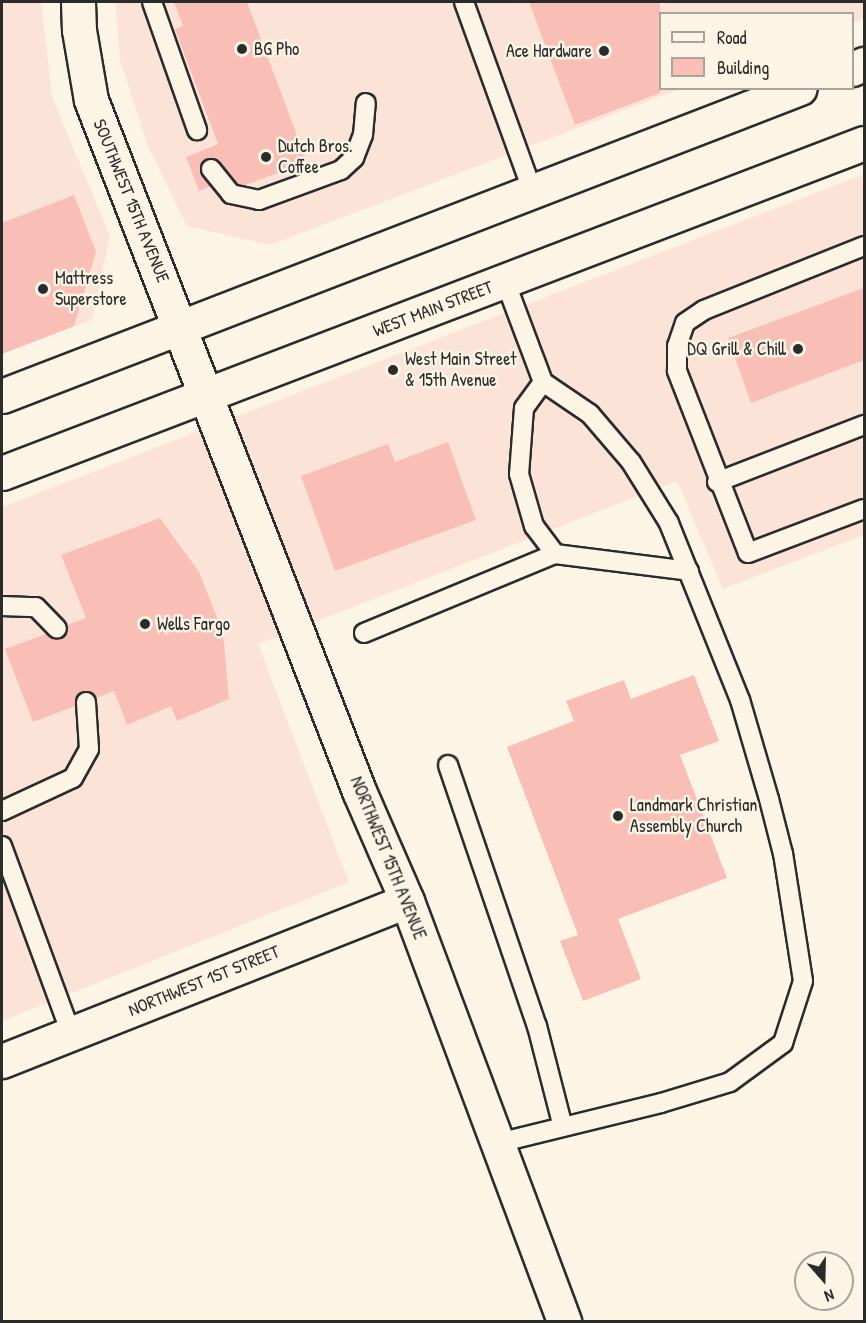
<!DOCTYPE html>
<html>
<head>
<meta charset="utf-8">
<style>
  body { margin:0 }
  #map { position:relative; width:866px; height:1323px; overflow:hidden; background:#fcf5e5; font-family:"Patrick Hand",sans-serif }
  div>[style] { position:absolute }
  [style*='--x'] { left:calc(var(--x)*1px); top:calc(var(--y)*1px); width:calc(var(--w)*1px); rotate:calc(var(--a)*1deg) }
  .built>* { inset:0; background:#fbe4d7 }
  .building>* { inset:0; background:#f9beb5 }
  .roads { filter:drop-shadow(2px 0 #2b2b2b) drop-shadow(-2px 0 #2b2b2b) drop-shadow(0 2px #2b2b2b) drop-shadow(0 -2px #2b2b2b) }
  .service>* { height:18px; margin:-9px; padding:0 9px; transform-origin:9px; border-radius:9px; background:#fcf5e5 }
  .minor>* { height:33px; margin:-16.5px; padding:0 16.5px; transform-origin:16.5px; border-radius:16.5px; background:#fcf5e5 }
  .trunk>* { height:33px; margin:-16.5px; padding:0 16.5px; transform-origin:16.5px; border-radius:16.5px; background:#fcf5e5 }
  .dots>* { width:16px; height:16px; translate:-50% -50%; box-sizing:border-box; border:3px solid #fcf5e5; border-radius:50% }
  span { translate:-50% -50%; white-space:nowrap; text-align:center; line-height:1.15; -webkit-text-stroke:5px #fcf5e5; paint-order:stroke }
  .poi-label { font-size:18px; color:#2b2b2b }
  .left { translate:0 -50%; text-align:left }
  .right { translate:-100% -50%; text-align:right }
  .street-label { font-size:18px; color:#2b2b2b }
  .frame { position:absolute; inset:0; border:3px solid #2b2b2b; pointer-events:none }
  .legend { position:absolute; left:659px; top:12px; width:195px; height:78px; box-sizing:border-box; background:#fcf5e5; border:2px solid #a8a49b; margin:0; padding:8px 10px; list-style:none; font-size:18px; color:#2b2b2b }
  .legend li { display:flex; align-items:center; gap:12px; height:30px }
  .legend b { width:30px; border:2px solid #a8a49b }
  .north { position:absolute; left:794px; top:1251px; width:60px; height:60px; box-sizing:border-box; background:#fcf5e5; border:2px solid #a8a49b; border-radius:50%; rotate:160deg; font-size:16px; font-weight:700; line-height:24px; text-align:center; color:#2b2b2b }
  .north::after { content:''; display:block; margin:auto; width:21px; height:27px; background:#2b2b2b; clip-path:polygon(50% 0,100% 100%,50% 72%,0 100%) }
</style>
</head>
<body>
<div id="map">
  <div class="built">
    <div style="clip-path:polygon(2px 2px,41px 2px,52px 97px,110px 236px,92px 320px,2px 354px)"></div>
    <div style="clip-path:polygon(115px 2px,864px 2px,864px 18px,853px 23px,852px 14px,660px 14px,660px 88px,680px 89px,270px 245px,187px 226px,147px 144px,120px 60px)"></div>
    <div style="clip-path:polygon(864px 174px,864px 535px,723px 589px,677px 481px,258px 644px,349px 882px,2px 1021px,2px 507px)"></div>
  </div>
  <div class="building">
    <div style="clip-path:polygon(174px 2px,247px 2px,307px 162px,245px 185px,237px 184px,219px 162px,209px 158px,200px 170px,211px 186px,199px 191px,186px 157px,218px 144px,175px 29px,183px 26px)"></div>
    <div style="clip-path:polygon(529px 2px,660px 2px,660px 93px,575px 125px)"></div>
    <div style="clip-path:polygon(74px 195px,96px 252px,74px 326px,2px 354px,2px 223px)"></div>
    <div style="clip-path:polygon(864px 288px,864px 360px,751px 403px,728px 338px)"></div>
    <div style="clip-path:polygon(448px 442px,476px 520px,335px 571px,301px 476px,388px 444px,395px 462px)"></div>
    <div style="clip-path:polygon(160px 518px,199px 572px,223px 633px,229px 699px,177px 721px,171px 706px,127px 725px,114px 691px,96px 698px,85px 691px,76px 697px,75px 706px,33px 722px,5px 649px,46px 634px,60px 640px,68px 633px,67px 625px,86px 618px,61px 555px)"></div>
    <div style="clip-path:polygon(694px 675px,719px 741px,680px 755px,727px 878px,618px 919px,641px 979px,583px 1001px,560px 941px,578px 935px,507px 747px,574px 721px,566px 701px,624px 680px,631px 699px)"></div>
  </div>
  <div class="roads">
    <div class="service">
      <div style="--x:152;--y:2;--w:136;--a:70.6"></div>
      <div style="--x:464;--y:2;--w:200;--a:70.1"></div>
      <div style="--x:211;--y:169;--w:32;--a:51"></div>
      <div style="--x:231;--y:194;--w:29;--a:12"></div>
      <div style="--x:259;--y:200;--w:87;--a:-20.1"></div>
      <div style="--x:341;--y:170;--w:18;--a:-43"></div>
      <div style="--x:354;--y:158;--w:25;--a:-69"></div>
      <div style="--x:363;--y:135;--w:32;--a:-85"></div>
      <div style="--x:864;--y:246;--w:172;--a:158.2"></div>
      <div style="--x:704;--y:310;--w:23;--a:146"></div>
      <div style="--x:685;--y:323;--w:24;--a:109"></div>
      <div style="--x:677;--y:346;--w:25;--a:90"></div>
      <div style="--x:677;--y:371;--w:195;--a:68.7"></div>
      <div style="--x:748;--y:553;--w:124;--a:-20.8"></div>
      <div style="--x:543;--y:382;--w:32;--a:126"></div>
      <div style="--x:524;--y:408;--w:66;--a:94.3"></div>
      <div style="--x:519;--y:474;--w:54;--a:73.9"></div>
      <div style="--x:534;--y:526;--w:35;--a:53"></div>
      <div style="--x:555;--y:554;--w:135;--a:7.2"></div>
      <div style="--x:717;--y:482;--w:158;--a:-21.2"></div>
      <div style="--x:2;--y:606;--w:34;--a:2"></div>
      <div style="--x:36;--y:607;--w:30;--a:46"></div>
      <div style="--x:364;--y:633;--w:207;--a:-22.5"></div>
      <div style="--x:448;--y:765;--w:276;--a:71.2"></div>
      <div style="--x:537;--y:1026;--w:104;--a:75.6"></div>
      <div style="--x:2;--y:811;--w:78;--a:-24.9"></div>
      <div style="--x:73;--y:778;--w:33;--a:-61"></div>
      <div style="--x:89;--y:749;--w:47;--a:-93.7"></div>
      <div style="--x:2;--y:846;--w:200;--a:69.8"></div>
      <div style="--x:498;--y:1143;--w:168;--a:-13.8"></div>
      <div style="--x:661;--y:1103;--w:72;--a:-16.9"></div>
      <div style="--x:730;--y:1082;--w:66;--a:-36.3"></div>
      <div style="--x:783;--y:1043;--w:65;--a:-72.1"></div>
      <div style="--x:803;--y:981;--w:129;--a:-98.9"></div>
      <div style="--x:783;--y:854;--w:57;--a:-104.3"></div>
      <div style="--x:769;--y:799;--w:103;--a:-106.3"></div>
      <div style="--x:740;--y:700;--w:191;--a:-111.9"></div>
      <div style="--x:669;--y:523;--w:72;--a:-121.9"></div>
      <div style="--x:631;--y:462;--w:63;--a:-130.5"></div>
      <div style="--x:590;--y:414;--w:57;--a:-145.8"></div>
      <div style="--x:543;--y:382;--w:108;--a:-110.6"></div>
    </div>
    <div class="minor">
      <div style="--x:78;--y:2;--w:28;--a:88"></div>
      <div style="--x:79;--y:30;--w:71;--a:80.3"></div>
      <div style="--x:91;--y:100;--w:741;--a:68.8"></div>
      <div style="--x:359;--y:791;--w:120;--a:66.4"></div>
      <div style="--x:407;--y:901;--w:449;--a:69.5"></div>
      <div style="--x:2;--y:1061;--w:435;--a:-21.6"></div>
    </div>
    <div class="trunk">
      <div style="--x:852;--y:69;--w:13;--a:-23"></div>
      <div style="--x:2;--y:396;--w:855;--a:-21.1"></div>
      <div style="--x:2;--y:473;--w:923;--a:-20.95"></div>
    </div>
  </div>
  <div class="dots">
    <div style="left:242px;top:49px;background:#2b2b2b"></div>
    <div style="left:604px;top:51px;background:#2b2b2b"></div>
    <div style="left:266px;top:157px;background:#2b2b2b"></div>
    <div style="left:43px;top:289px;background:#2b2b2b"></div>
    <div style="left:798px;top:349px;background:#2b2b2b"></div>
    <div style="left:393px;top:370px;background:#2b2b2b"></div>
    <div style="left:145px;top:624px;background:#2b2b2b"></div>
    <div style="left:618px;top:816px;background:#2b2b2b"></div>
  </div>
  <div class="poi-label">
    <span class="left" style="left:254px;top:49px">BG Pho</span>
    <span class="right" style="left:592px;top:51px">Ace Hardware</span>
    <span class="left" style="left:278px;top:157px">Dutch Bros.<br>Coffee</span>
    <span class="left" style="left:55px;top:289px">Mattress<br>Superstore</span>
    <span class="right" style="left:786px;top:349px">DQ Grill &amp; Chill</span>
    <span class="left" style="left:405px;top:370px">West Main Street<br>&amp; 15th Avenue</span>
    <span class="left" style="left:157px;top:624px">Wells Fargo</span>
    <span class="left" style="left:630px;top:816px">Landmark Christian<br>Assembly Church</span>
  </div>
  <div class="street-label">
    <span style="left:131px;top:201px;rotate:68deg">SOUTHWEST 15TH AVENUE</span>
    <span style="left:433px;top:309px;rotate:-21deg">WEST MAIN STREET</span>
    <span style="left:388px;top:858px;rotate:68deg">NORTHWEST 15TH AVENUE</span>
    <span style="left:204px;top:981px;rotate:-22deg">NORTHWEST 1ST STREET</span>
  </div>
  <div class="frame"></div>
  <ul class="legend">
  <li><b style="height:8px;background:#fcf5e5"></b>Road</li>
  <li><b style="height:16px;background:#f9beb5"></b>Building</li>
  </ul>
  <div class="north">N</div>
</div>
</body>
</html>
